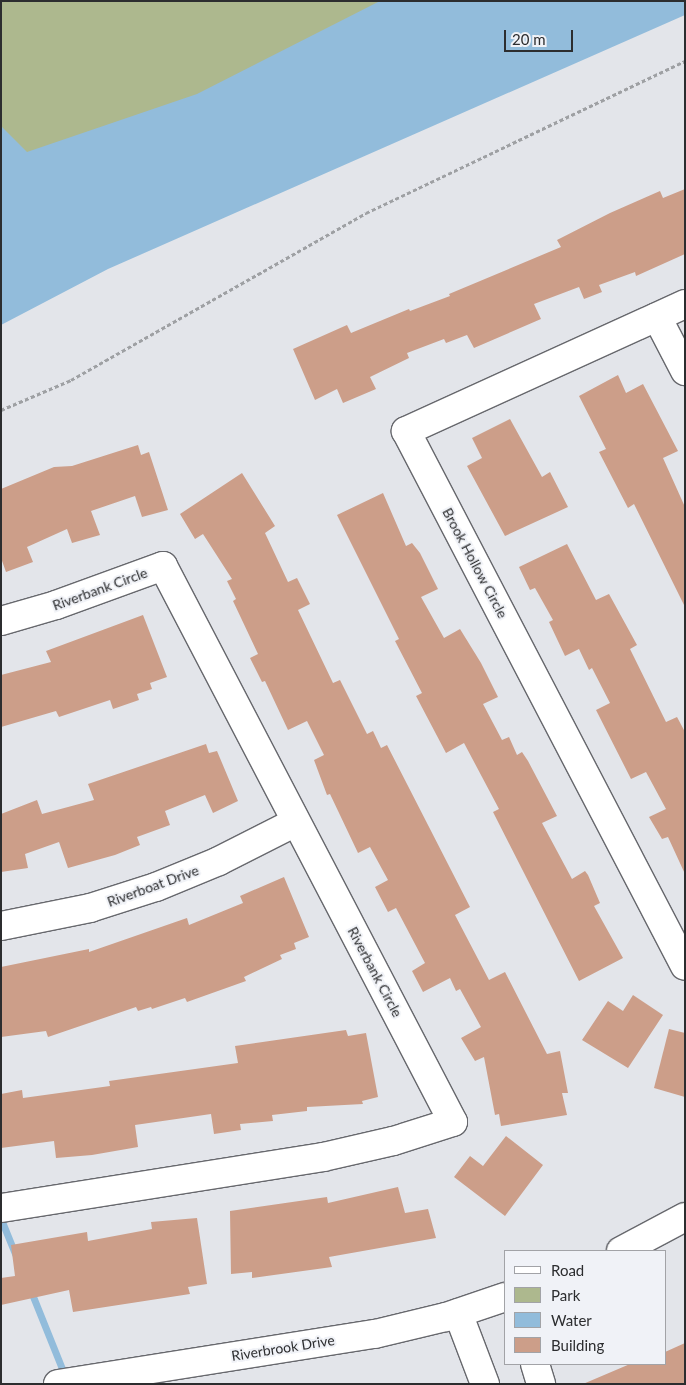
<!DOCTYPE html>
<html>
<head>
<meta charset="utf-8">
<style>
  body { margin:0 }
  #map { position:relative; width:686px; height:1385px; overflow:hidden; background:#e3e5ea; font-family:Lato,sans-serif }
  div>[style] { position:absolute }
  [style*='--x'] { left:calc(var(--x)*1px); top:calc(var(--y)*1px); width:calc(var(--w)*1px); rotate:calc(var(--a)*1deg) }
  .green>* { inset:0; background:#adb88e }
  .water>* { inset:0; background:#92bcdb }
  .stream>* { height:7px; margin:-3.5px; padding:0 3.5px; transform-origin:3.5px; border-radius:3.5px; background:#92bcdb }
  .building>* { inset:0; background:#cc9e89 }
  .path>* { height:3px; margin-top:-1.5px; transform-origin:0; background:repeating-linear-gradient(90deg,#9ea0a3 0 4px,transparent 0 6.5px) }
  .roads { filter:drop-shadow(1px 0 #67686d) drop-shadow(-1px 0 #67686d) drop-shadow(0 1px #67686d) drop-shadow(0 -1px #67686d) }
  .minor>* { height:28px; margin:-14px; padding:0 14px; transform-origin:14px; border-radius:14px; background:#fff }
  span { translate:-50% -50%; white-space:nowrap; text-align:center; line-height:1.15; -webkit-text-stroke:4px #f0f2f7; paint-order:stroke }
  .street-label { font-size:14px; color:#2c2d2f }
  .frame { position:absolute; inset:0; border:2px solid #2c2d2f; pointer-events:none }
  .legend { position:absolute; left:504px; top:1250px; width:162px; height:115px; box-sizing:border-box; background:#f0f2f7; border:1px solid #a2a3a7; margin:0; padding:6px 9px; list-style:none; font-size:15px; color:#2c2d2f }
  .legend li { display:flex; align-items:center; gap:10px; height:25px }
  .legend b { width:25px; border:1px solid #a2a3a7 }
  .scale { position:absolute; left:504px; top:30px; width:69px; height:22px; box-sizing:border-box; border:2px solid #2c2d2f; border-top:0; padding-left:6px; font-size:15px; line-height:18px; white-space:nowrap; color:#2c2d2f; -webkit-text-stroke:4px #f0f2f7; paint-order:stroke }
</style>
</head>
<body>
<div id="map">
  <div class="green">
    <div style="clip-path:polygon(1px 1px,432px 1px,1px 185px)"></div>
  </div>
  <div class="water">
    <div style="clip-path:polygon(380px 1px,685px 1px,685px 15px,108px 269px,1px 325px,1px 126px,27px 152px,197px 94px)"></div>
  </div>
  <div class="stream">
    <div style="--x:1;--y:1219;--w:38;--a:68"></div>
    <div style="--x:30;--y:1289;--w:94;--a:68.1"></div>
  </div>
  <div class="building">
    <div style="clip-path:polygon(685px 189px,685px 254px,636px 276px,635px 272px,599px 285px,602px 292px,584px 299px,579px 287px,534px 304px,541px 319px,474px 348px,467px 335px,446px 343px,444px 339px,407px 353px,409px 358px,370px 377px,376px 389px,343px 403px,337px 389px,315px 400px,293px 349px,347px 325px,351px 333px,409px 309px,410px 311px,450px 296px,449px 294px,561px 247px,557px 240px,610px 213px,660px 191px,663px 198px)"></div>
    <div style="clip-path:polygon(618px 375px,626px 393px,643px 384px,678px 451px,663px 458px,685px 507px,685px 607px,634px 504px,628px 508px,599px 452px,606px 449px,579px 396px)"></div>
    <div style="clip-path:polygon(510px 419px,542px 477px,550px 472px,568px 507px,505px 536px,467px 466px,482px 458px,472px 438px)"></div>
    <div style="clip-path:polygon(138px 445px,141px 455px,149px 452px,168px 510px,142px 517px,135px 496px,91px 511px,100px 535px,72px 543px,67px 529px,27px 547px,33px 562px,6px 572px,1px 558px,1px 489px,54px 467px,72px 466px)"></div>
    <div style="clip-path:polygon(242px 473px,275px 526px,265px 533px,288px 582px,297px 578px,310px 604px,298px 610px,333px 683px,340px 680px,367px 734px,373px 731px,381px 748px,387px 745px,470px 907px,455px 915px,489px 980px,505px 972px,547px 1054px,560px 1051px,568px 1093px,562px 1093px,567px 1115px,501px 1126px,499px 1114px,495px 1115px,484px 1057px,475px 1061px,461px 1038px,481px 1027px,460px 989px,456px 991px,450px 978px,423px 992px,412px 971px,425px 963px,396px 908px,388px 912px,375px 887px,388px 880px,370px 847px,358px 853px,330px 794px,327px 795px,314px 760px,324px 755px,307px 721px,288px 730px,265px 681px,262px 682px,250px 658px,258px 654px,233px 601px,236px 599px,227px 581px,232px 579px,203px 534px,195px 539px,180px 514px)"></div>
    <div style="clip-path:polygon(383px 493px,406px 546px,412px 543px,420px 553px,438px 589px,421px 597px,444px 638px,460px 629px,481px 663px,498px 697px,483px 704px,502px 740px,509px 737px,517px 755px,522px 752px,528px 761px,557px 816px,542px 823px,572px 879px,585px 871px,588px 875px,600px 903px,594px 906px,623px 958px,579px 981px,493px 812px,499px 809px,464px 743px,446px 753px,416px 696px,422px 693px,395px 641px,399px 639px,337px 515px)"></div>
    <div style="clip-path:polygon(567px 544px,596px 600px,609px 594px,637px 645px,630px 649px,666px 722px,677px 717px,685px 732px,685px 874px,668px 837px,662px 839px,649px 817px,666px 809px,646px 772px,631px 779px,596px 710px,610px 703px,592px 668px,589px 670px,579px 649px,565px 656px,549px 622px,553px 620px,535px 588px,530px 590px,519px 567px)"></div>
    <div style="clip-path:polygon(143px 615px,167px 677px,150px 683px,152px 689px,137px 694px,139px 700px,113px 709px,110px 700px,59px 717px,56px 711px,1px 727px,1px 675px,51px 662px,46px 651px)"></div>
    <div style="clip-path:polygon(206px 744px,209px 753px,217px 751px,238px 801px,213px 813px,205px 795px,165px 811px,170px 825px,137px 837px,140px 845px,115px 855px,68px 868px,59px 842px,25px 854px,28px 868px,1px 872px,1px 814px,37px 800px,42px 814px,94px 800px,88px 784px)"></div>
    <div style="clip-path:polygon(284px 877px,309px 937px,294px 943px,296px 949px,280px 955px,282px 959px,244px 977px,246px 981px,187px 1002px,185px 998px,152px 1009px,151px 1007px,138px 1011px,136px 1007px,48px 1037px,46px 1031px,1px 1037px,1px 967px,89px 949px,89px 952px,187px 918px,189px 925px,243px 903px,240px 896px)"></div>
    <div style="clip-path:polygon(633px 995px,663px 1015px,628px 1068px,582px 1040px,608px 1001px,623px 1011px)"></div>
    <div style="clip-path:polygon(669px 1029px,685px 1033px,685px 1097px,654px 1088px)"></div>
    <div style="clip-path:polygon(346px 1030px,348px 1036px,366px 1033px,378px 1097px,362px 1101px,363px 1104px,307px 1107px,307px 1111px,272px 1115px,273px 1121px,240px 1124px,241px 1130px,214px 1134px,211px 1114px,135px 1125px,138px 1147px,92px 1155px,56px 1158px,54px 1141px,1px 1148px,1px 1094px,22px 1090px,23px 1098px,110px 1086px,109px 1081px,238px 1063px,235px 1046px)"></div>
    <div style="clip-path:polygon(506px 1136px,543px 1165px,505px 1216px,454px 1177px,470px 1156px,483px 1166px)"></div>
    <div style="clip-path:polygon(398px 1187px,405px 1213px,428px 1209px,436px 1238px,329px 1257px,332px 1267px,252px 1278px,252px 1272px,231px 1274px,230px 1211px,327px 1197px,328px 1203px)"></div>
    <div style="clip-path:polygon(197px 1218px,207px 1284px,188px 1287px,190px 1294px,73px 1312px,69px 1290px,1px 1305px,1px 1278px,15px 1276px,11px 1245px,87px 1232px,88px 1241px,152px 1229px,151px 1222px)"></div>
    <div style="clip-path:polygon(685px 1343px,685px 1384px,583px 1384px,630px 1364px,665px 1364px,665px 1352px)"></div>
  </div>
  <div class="path">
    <div style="--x:1;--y:410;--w:76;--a:-23.2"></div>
    <div style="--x:71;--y:380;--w:339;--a:-29.5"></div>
    <div style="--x:366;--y:213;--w:353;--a:-25.5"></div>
  </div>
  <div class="roads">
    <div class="minor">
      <div style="--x:685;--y:304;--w:307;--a:155.5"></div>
      <div style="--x:406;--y:431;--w:603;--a:62.46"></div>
      <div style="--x:657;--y:317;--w:61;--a:62.6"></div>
      <div style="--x:1;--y:621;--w:57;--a:-16.2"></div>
      <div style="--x:56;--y:605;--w:114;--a:-20"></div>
      <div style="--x:163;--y:566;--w:627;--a:62.45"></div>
      <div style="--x:453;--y:1122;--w:63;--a:162.4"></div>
      <div style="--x:393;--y:1141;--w:72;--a:167.1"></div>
      <div style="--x:323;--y:1157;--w:326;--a:171"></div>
      <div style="--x:1;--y:926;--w:91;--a:-11.4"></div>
      <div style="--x:90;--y:908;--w:69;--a:-17.7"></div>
      <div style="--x:156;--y:887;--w:68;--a:-22.4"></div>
      <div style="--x:219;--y:861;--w:86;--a:-26.9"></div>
      <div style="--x:621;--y:1251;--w:72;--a:-28"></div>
      <div style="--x:458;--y:1313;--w:76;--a:69.2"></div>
      <div style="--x:535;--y:1364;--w:21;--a:73"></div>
      <div style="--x:58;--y:1384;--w:321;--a:-9"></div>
      <div style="--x:375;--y:1334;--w:73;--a:-13.5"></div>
      <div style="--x:446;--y:1317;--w:62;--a:-18.7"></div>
    </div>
  </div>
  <div class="street-label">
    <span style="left:475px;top:563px;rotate:62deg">Brook Hollow Circle</span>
    <span style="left:100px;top:589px;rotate:-20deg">Riverbank Circle</span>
    <span style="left:153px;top:886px;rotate:-20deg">Riverboat Drive</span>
    <span style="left:375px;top:972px;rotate:62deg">Riverbank Circle</span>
    <span style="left:283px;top:1348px;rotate:-9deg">Riverbrook Drive</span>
  </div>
  <div class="frame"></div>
  <ul class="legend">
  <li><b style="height:6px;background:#fff"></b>Road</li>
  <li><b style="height:14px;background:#adb88e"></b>Park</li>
  <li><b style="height:14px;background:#92bcdb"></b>Water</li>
  <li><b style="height:14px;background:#cc9e89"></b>Building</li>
  </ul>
  <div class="scale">20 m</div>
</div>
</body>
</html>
